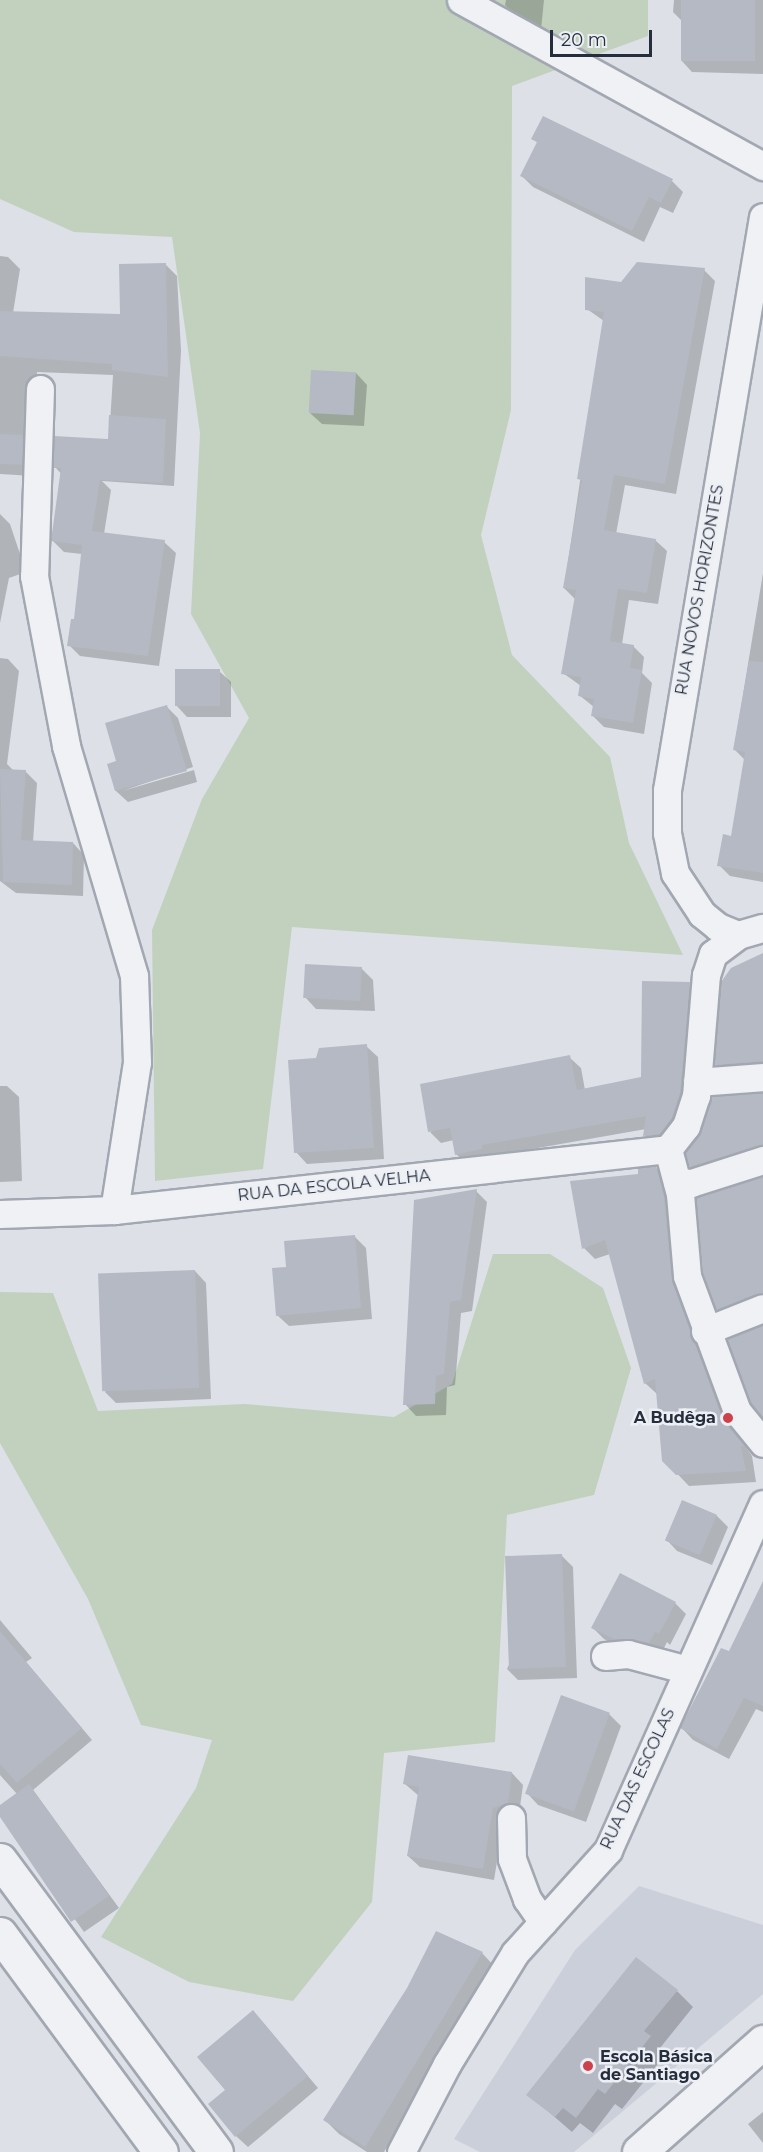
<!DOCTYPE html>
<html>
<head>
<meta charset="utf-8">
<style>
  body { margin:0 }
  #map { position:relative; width:763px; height:2152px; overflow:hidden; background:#dde0e7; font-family:Montserrat,sans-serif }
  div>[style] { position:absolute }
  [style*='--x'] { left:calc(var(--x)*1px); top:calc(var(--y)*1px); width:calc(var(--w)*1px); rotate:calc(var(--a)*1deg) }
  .built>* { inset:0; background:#cbcfd9 }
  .green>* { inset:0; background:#c1d1be }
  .shadow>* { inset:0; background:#0003 }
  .building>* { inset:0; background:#b4b9c3; transform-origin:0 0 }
  .roads { filter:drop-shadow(2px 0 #a2a7b1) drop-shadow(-2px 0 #a2a7b1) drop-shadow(0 2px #a2a7b1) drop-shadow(0 -2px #a2a7b1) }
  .minor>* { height:27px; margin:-13.5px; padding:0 13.5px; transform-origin:13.5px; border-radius:13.5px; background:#eff1f5 }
  .tertiary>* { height:33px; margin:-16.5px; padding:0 16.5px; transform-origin:16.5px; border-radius:16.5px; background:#eff1f5 }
  .dots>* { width:16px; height:16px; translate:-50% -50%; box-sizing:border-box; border:3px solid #eceff4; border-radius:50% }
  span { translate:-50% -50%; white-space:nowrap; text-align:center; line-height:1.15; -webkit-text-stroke:5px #eceff4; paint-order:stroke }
  .street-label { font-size:16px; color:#262d3d }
  .poi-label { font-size:16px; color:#262d3d; font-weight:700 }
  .right { translate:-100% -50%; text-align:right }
  .left { translate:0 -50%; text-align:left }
  .scale { position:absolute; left:550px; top:30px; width:102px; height:27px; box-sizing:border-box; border:3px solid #262d3d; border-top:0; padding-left:8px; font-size:18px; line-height:21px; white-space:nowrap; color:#262d3d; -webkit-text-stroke:4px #eceff4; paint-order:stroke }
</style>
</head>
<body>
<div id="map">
  <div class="built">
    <div style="clip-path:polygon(639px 1886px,763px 1925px,763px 1994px,574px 2152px,480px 2152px,454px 2139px,575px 1950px)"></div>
  </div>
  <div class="green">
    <div style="clip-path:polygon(0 0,648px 0,648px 36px,512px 86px,511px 410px,481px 535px,512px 655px,610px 757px,629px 843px,683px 955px,292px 927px,263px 1169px,155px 1181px,152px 930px,202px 799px,249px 718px,191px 614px,200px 433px,172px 237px,74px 232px,0 199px)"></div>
    <div style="clip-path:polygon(493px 1254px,550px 1254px,603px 1288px,631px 1368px,594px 1495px,507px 1515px,495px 1742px,384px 1753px,372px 1902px,293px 2001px,189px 1982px,101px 1937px,196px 1788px,212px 1740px,141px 1725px,88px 1599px,0 1443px,0 1292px,53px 1293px,98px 1411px,245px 1404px,394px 1417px,452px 1384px)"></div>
  </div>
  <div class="shadow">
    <div style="clip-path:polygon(506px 0,544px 0,541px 30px,517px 17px,505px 5px)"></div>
    <div style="clip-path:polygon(674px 0,763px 0,763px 74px,692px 72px,681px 60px,682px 21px,673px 12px)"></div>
    <div style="clip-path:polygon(533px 139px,672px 181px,683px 192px,673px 213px,660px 207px,644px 242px,533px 187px,522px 176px,538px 143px)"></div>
    <div style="clip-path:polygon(0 256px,8px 257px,20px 269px,13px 313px,122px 316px,165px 264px,177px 276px,181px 351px,174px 486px,102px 481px,111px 490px,104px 534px,164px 542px,176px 553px,159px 666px,80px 656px,69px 645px,76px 621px,82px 554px,64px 552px,52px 540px,66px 479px,55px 467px,109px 440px,113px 375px,37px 372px,33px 476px,0 474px)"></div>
    <div style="clip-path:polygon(704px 270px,715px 281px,676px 494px,625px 485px,616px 534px,655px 540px,667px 551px,658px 604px,629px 600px,622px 644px,633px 646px,644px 657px,642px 673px,652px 683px,644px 734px,604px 727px,593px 716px,594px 707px,579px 695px,581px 686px,563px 673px,576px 600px,564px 588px,604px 321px,587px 309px,621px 284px)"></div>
    <div style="clip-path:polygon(356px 373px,367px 385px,364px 426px,322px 424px,310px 413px)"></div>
    <div style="clip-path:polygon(0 514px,10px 524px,26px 572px,9px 578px,0 623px)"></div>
    <div style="clip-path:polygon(763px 573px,763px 882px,730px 876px,719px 865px,732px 838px,745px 760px,734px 749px)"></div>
    <div style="clip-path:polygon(0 658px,8px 659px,19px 671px,7px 764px,14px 771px,26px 772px,37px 783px,33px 842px,73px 843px,84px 855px,83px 896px,16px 893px,0 881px)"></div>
    <div style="clip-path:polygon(219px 671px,231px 682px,231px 717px,187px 717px,176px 705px)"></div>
    <div style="clip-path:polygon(167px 707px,178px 718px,193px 767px,122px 791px,194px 770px,197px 782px,128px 802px,116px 791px,109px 765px,117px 762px)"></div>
    <div style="clip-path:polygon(763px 955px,763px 1073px,728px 1076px,716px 1064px)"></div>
    <div style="clip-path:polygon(361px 968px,373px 980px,375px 1011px,316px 1009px,305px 997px)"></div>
    <div style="clip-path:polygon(689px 984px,700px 995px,691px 1105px,656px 1147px,645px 1135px,646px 1129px,493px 1156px,468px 1165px,456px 1154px,454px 1140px,441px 1143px,430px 1132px,569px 1057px,581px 1068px,585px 1090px,643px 1078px)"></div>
    <div style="clip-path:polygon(366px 1046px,378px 1057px,384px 1159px,307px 1164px,296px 1152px,318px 1059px)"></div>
    <div style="clip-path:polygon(0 1086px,7px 1086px,19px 1097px,22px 1181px,0 1182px)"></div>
    <div style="clip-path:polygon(763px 1094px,763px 1159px,702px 1178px,690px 1166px)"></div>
    <div style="clip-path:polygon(656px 1168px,667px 1179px,683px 1294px,733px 1429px,752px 1456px,756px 1482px,689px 1486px,664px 1460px,657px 1394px,645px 1383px,610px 1254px,595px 1259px,584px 1248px,639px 1175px)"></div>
    <div style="clip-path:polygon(763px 1178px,763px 1307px,729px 1321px,718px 1309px)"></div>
    <div style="clip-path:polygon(476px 1191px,487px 1202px,472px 1311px,461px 1313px,455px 1385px,447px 1387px,446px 1415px,416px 1416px,405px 1404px)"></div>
    <div style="clip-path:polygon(354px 1236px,366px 1248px,372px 1319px,289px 1326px,277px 1315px,288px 1268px)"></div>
    <div style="clip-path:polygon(195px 1271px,206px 1283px,211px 1399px,116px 1403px,105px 1392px)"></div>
    <div style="clip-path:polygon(682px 1502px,717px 1516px,728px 1527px,712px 1565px,677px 1551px,666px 1539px)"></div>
    <div style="clip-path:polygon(562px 1556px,573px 1567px,577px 1678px,518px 1680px,507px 1669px)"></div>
    <div style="clip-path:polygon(763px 1583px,763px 1712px,756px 1709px,729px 1759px,693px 1740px,682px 1728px,730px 1652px)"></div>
    <div style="clip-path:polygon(675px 1603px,686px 1614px,670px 1645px,667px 1642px,661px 1654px,626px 1650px,604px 1639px,593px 1628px)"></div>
    <div style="clip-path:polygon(0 1620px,32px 1658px,26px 1662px,92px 1740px,33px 1790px,119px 1908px,84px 1932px,0 1815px,0 1807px,17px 1794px,0 1775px)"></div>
    <div style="clip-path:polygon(609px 1714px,621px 1726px,586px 1822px,538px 1805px,527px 1793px)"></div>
    <div style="clip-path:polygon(512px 1773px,523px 1785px,519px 1814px,504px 1819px,494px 1880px,420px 1867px,408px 1856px,419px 1796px,405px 1784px)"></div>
    <div style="clip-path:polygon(482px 1953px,496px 1968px,384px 2152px,367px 2152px,339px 2134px,325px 2120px)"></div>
    <div style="clip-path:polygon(677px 1991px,693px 2007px,660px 2048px,666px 2054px,622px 2109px,615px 2104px,593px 2133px,580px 2123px,572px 2132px,528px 2094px)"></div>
    <div style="clip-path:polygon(264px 2024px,318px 2088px,248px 2147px,236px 2136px,227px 2091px)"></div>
    <div style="clip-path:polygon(763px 2112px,763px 2143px,748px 2124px)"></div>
  </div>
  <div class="building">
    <div style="left:681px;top:0;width:74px;height:61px"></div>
    <div style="clip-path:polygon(543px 116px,673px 179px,661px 203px,649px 197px,632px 231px,520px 176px,537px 142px,531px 139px)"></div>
    <div style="clip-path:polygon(637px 262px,705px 268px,665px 484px,614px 475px,604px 530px,656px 539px,647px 593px,618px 589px,610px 641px,634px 645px,630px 668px,642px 670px,633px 723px,591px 716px,594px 699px,578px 696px,581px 677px,561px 674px,576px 590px,563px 588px,582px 480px,577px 479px,604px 312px,585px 310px,585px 277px,621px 282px)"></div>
    <div style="clip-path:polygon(166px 263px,168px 377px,112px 370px,112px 364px,0 356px,0 311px,120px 314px,119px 264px)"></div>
    <div style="left:311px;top:370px;width:45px;height:43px;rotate:3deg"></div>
    <div style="clip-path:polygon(109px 415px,166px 419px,163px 483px,100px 480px,92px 531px,165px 540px,148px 656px,67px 646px,71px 619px,74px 619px,82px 545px,51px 541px,61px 468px,53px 468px,54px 436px,108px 439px)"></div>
    <div style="left:0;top:434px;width:23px;height:30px;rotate:2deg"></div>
    <div style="clip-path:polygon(749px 661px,763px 662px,763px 873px,717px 866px,723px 834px,731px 836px,745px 752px,733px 750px)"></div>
    <div style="left:175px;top:669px;width:45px;height:37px"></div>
    <div style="clip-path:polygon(167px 705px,187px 771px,115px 791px,107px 764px,116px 761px,105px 723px)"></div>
    <div style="clip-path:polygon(0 769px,26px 770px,21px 840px,73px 842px,72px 885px,3px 882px)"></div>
    <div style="clip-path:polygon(763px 953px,763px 1061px,714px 1065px,721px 982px,731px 968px)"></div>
    <div style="left:305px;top:964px;width:57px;height:34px;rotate:3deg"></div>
    <div style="clip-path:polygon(642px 981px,690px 982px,680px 1093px,672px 1118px,660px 1134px,643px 1136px,646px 1116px,482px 1145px,482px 1149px,455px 1155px,450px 1128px,428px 1132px,420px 1084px,570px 1055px,577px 1090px,641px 1077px)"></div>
    <div style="clip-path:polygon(367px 1044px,374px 1148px,294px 1153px,288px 1060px,316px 1058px,319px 1048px)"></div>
    <div style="clip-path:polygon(763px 1093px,763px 1145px,689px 1167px,685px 1153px,701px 1131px,712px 1097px)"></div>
    <div style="clip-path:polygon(656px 1166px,664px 1197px,672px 1281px,722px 1417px,745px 1446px,741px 1446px,746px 1471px,676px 1475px,662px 1461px,655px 1379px,644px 1384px,605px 1240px,582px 1249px,570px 1181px,638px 1174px,638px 1168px)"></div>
    <div style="clip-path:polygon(763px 1177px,763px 1293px,716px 1310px,703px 1273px,696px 1198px)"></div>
    <div style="clip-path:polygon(477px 1189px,461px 1300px,450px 1302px,444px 1374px,436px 1376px,435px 1404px,403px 1405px,414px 1200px)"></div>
    <div style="clip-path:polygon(355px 1235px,361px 1308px,276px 1316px,272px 1268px,286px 1267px,284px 1241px)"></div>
    <div style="left:195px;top:1270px;width:118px;height:97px;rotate:88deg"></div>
    <div style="clip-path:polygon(763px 1325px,763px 1418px,751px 1403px,727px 1339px)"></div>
    <div style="left:682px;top:1500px;width:38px;height:44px;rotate:23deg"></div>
    <div style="left:562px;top:1554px;width:113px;height:57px;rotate:88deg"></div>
    <div style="clip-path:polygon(620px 1573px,676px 1602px,659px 1634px,655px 1632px,649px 1643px,614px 1639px,591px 1628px)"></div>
    <div style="clip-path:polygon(763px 1581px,763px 1706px,744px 1698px,717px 1749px,680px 1728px,721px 1648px,729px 1651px)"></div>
    <div style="clip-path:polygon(0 1631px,82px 1728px,17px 1783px,0 1764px)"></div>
    <div style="left:561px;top:1695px;width:52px;height:105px;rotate:20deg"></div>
    <div style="clip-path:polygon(408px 1755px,512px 1772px,508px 1803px,493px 1808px,483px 1869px,407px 1856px,419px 1787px,403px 1784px)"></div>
    <div style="clip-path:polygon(29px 1784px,109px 1896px,71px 1922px,0 1817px,0 1805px)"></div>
    <div style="clip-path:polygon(436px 1931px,483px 1952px,365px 2147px,323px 2120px,407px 1988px)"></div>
    <div style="clip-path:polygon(636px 1957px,678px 1990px,644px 2031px,651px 2036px,605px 2094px,598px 2089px,576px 2118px,563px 2108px,555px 2117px,526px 2095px)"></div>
    <div style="clip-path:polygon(253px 2010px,308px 2076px,235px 2137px,208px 2104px,225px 2090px,197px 2057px)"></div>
  </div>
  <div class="roads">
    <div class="minor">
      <div style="--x:461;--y:0;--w:345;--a:28.8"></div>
      <div style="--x:40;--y:389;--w:187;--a:91.8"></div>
      <div style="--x:34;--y:576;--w:173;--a:79.3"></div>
      <div style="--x:66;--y:746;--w:240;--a:73.5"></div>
      <div style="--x:134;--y:976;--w:86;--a:88"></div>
      <div style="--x:137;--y:1062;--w:150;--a:98.8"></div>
      <div style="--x:738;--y:935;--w:22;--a:-158"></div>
      <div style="--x:718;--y:927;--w:21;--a:-141"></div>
      <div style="--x:702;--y:914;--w:49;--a:-123.4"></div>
      <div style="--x:675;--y:873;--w:41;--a:-101.3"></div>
      <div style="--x:667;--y:833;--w:43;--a:-90"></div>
      <div style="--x:667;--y:790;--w:581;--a:-80.49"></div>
      <div style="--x:697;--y:1082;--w:66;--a:-4.3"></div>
      <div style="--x:668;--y:1149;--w:47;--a:75.1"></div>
      <div style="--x:680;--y:1194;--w:82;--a:85.1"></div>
      <div style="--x:687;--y:1276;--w:144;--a:69.7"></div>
      <div style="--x:737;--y:1411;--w:41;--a:50.9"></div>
      <div style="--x:668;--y:1149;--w:29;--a:-52"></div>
      <div style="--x:686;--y:1126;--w:32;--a:-72"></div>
      <div style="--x:696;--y:1096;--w:121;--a:-85.3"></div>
      <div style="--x:706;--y:975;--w:22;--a:-72"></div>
      <div style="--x:713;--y:954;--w:31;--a:-37"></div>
      <div style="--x:738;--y:935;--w:26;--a:-16"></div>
      <div style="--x:677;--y:1182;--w:14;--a:4"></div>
      <div style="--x:691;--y:1183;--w:76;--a:-17.7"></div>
      <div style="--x:0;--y:1214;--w:114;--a:-2"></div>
      <div style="--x:114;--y:1210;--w:557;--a:-6.28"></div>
      <div style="--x:705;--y:1331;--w:62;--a:-21.6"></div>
      <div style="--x:605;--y:1656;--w:23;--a:-5"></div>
      <div style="--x:628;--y:1654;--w:62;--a:14.9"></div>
      <div style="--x:511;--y:1818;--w:41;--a:88.6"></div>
      <div style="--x:512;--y:1859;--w:43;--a:69.4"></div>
      <div style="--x:527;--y:1899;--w:28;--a:55"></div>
      <div style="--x:401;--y:2152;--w:99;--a:-62.4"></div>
      <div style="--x:447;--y:2064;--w:130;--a:-58.5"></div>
      <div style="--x:515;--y:1953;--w:139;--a:-47.9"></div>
      <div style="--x:608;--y:1850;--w:379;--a:-65.9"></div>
    </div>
    <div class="tertiary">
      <div style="--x:0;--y:1860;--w:363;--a:53.5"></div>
      <div style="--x:0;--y:1934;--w:271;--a:53.6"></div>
      <div style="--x:639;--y:2152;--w:166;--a:-41.6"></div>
    </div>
  </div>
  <div class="dots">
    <div style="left:728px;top:1418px;background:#cd404c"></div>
    <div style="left:588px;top:2066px;background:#cd404c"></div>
  </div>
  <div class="street-label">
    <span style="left:700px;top:590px;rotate:-80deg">RUA NOVOS HORIZONTES</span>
    <span style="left:334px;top:1186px;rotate:-6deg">RUA DA ESCOLA VELHA</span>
    <span style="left:638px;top:1779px;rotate:-65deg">RUA DAS ESCOLAS</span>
  </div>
  <div class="poi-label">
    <span class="right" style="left:716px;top:1418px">A Budêga</span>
    <span class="left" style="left:600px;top:2066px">Escola Básica<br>de Santiago</span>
  </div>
  <div class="scale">20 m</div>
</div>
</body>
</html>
